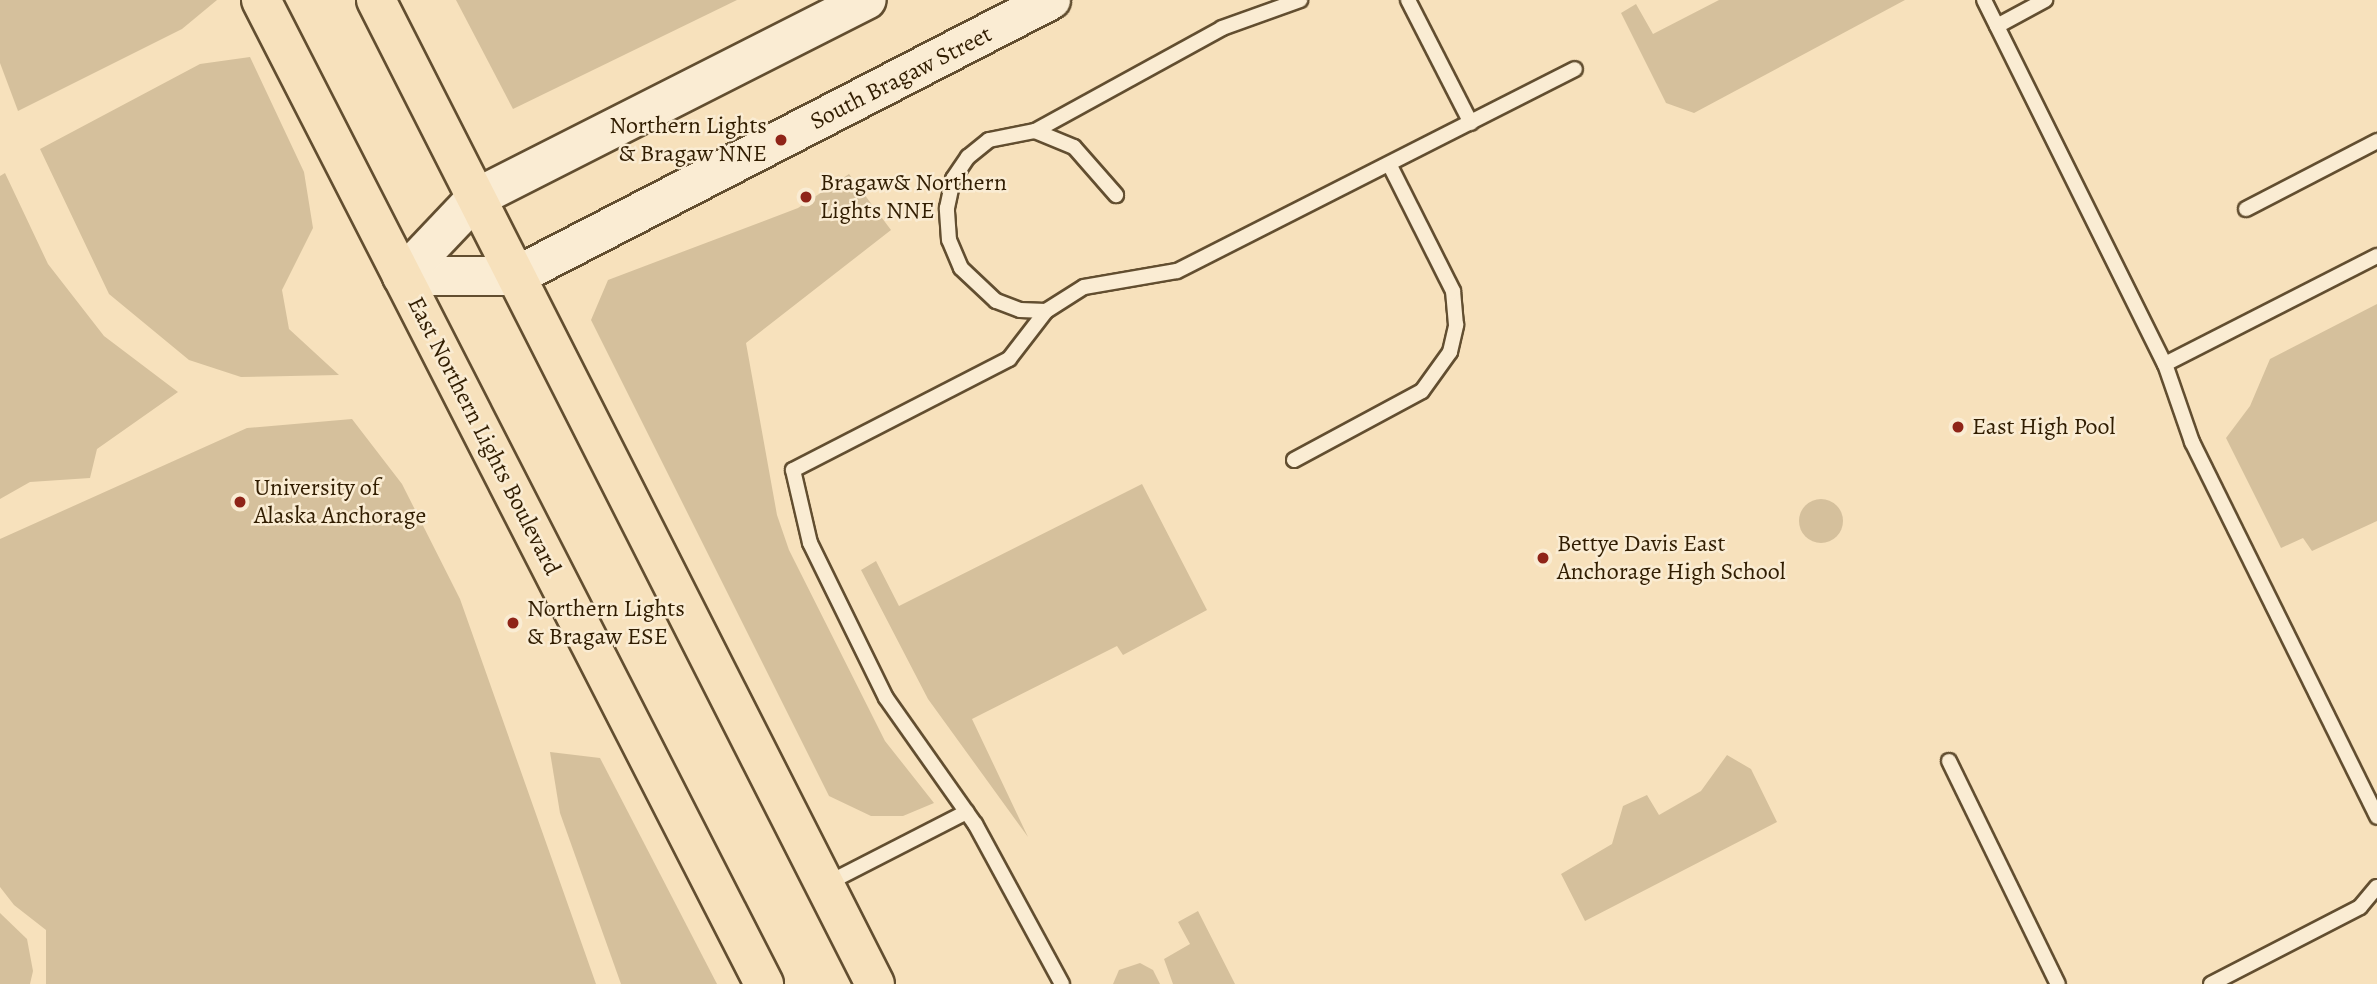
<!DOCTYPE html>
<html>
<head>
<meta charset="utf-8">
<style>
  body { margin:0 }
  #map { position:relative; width:2377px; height:984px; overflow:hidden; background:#f7e1bc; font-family:Alegreya,serif }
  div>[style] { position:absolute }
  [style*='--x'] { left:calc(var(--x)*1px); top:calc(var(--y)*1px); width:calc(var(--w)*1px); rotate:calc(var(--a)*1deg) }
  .green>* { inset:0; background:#d5c09c }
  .round { border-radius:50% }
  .roads { filter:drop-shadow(2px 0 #624e30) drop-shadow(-2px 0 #624e30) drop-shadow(0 2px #624e30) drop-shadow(0 -2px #624e30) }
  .service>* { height:14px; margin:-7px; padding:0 7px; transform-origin:7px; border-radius:7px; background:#faecd3 }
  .secondary>* { height:38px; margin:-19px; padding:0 19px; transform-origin:19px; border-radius:19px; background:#faecd3 }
  .primary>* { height:38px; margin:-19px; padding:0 19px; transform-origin:19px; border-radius:19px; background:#f7e1bc }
  .dots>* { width:19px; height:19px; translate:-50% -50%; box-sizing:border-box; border:4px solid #faecd3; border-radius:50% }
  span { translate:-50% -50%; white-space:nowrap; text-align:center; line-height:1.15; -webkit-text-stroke:5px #faecd3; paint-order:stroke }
  .street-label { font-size:24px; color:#311d01 }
  .poi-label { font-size:24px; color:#311d01 }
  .right { translate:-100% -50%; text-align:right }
  .left { translate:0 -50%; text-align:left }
</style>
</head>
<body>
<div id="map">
  <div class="green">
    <div style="clip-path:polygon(0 0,217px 0,182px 29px,18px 111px,0 63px)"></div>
    <div style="clip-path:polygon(456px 0,737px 0,513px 109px)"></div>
    <div style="clip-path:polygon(1719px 0,1905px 0,1694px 113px,1666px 103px,1621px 13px,1636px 4px,1653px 34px)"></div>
    <div style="clip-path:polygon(250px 57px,304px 172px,313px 228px,282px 290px,289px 329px,339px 375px,241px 377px,189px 360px,109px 294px,40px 149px,200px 64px)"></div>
    <div style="clip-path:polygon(5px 173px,48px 264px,104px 336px,178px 392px,97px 449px,90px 478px,30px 482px,0 499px,0 176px)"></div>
    <div style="clip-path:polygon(849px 174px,891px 230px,746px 343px,777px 515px,789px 550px,885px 741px,934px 803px,903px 816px,871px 816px,829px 796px,591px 320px,608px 280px,798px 208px)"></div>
    <div style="clip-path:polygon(2377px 304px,2377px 521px,2312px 551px,2303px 538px,2281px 548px,2226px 438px,2250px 406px,2270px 359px)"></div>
    <div style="clip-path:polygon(352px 419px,402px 484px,460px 599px,596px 984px,46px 984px,46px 930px,14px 905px,0 887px,0 539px,247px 428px)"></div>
    <div style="clip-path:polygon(1142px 484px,1207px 610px,1123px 655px,1117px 646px,972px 719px,1028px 837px,928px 699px,861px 570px,876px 561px,899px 606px)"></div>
    <div class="round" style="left:1799px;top:499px;width:44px;height:44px"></div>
    <div style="clip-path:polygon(550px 752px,600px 758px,717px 984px,621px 984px,560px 813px)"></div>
    <div style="clip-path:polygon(1727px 755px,1751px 769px,1777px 822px,1585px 921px,1561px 874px,1612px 844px,1623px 806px,1647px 795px,1659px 815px,1701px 791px)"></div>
    <div style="clip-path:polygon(1198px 911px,1235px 984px,1173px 984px,1164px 959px,1190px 944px,1178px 922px)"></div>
    <div style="clip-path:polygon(0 913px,27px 939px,33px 971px,30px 984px,0 984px)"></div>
    <div style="clip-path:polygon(1140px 963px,1153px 970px,1160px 984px,1113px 984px,1119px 970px)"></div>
  </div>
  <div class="roads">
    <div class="service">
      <div style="--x:1408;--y:0;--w:138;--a:62.9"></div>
      <div style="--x:1984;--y:0;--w:407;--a:63.6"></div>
      <div style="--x:2165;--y:364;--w:83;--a:70.9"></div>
      <div style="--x:2192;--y:442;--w:418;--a:63.7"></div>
      <div style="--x:1997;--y:26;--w:55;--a:-28.4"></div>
      <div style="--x:1035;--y:131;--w:213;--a:-28.8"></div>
      <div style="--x:1222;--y:28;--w:83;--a:-19.7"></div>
      <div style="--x:2246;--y:209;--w:148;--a:-27.4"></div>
      <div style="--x:1046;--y:311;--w:26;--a:-178"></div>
      <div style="--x:1020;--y:310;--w:26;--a:-159"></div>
      <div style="--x:996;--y:301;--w:48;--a:-136.7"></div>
      <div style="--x:961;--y:268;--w:30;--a:-113"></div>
      <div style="--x:949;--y:240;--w:32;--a:-94"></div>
      <div style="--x:947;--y:208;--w:30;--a:-78"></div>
      <div style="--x:953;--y:179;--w:27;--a:-56"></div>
      <div style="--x:968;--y:157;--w:27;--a:-39"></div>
      <div style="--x:989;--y:140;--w:47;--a:-11.1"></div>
      <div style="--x:1035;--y:131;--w:42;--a:22.3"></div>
      <div style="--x:1074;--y:147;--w:64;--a:48.8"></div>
      <div style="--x:2165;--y:364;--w:238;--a:-27"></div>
      <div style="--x:1294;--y:460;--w:145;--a:-28.3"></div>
      <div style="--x:1422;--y:391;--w:48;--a:-54.3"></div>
      <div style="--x:1450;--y:352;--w:28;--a:-77"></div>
      <div style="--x:1456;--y:325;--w:34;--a:-95"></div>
      <div style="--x:1453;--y:291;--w:142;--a:-116.7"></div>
      <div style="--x:1949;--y:761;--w:248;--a:64"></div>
      <div style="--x:826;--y:884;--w:158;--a:-27.1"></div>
      <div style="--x:1062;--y:984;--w:182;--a:-118.5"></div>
      <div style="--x:975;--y:824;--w:154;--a:-125.2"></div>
      <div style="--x:886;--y:698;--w:173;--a:-116.1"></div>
      <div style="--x:810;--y:543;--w:75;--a:-103.1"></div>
      <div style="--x:793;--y:470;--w:243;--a:-27.2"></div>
      <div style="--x:1009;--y:359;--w:61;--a:-52.4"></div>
      <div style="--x:1046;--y:311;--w:45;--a:-32.3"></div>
      <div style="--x:1084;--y:287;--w:94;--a:-9.8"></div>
      <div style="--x:1177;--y:271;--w:446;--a:-26.9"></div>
      <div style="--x:2211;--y:984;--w:168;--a:-27.3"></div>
      <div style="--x:2360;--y:907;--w:26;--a:-50"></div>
    </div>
    <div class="secondary">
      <div style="--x:402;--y:276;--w:114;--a:0"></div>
      <div style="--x:516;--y:276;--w:602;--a:-27.29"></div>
      <div style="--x:402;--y:276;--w:108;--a:-46.5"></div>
      <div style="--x:476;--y:198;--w:438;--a:-26.9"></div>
    </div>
    <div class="primary">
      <div style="--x:261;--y:0;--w:1105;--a:62.92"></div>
      <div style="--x:376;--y:0;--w:1103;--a:63.11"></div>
    </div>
  </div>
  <div class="dots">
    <div style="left:781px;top:140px;background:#8f2418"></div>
    <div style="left:806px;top:197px;background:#8f2418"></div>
    <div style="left:1958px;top:427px;background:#8f2418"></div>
    <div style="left:240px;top:502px;background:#8f2418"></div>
    <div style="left:1543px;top:558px;background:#8f2418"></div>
    <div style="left:513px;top:623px;background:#8f2418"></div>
  </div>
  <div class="street-label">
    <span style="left:901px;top:78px;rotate:-27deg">South Bragaw Street</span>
    <span style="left:484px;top:436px;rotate:63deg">East Northern Lights Boulevard</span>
  </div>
  <div class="poi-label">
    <span class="right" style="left:767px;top:140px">Northern Lights<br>&amp; Bragaw NNE</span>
    <span class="left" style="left:820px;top:197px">Bragaw&amp; Northern<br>Lights NNE</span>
    <span class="left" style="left:1972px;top:427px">East High Pool</span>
    <span class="left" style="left:254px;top:502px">University of<br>Alaska Anchorage</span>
    <span class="left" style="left:1557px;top:558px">Bettye Davis East<br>Anchorage High School</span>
    <span class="left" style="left:527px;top:623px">Northern Lights<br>&amp; Bragaw ESE</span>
  </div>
</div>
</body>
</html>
